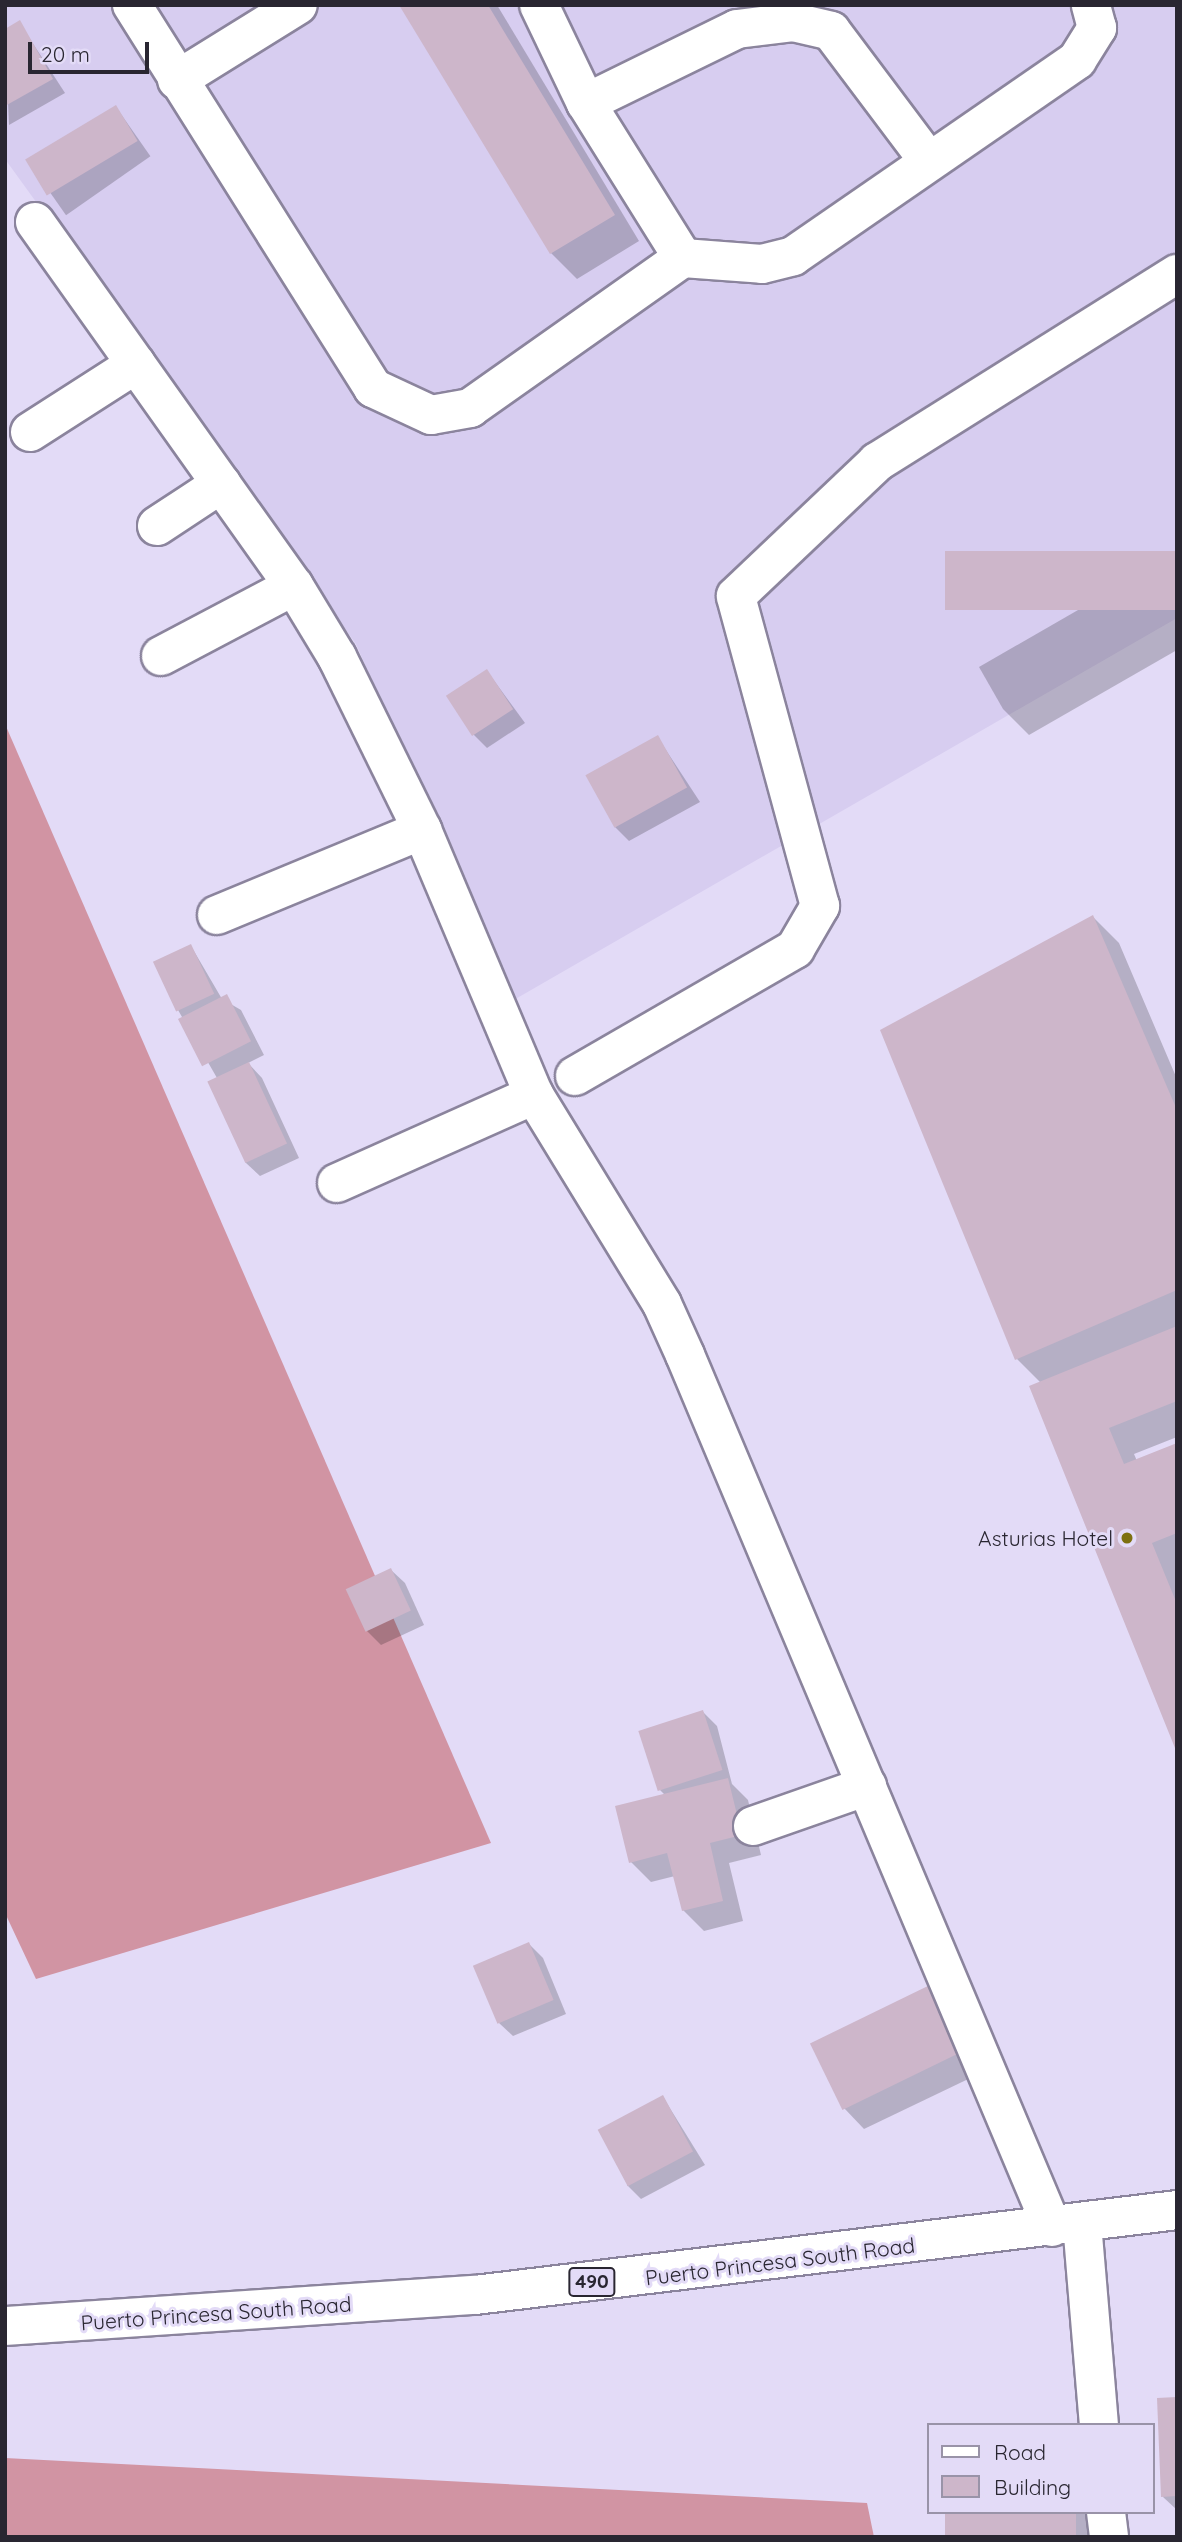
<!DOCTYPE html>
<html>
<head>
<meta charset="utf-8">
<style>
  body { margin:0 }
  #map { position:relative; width:1182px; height:2542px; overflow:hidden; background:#e3dbf7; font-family:Quicksand,sans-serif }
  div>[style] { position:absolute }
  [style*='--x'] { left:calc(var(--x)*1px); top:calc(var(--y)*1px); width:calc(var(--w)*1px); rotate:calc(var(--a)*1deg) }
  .built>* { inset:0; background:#d7cdf0 }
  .forest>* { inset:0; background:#d194a3 }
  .shadow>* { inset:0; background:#0003; transform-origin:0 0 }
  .building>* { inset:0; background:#cdb6ca; transform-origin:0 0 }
  .roads { filter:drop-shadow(2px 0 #8b849d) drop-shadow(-2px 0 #8b849d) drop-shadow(0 2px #8b849d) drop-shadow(0 -2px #8b849d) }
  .minor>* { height:38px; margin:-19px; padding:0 19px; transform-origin:19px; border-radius:19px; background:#fff }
  .major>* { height:38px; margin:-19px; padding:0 19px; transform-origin:19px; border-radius:19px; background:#fff }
  .dots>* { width:19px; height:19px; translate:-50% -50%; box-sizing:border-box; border:4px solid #e3dbf7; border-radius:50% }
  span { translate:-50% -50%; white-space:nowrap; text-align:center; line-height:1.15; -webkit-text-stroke:6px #e3dbf7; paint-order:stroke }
  .shield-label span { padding:2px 5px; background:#e3dbf7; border:2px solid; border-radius:5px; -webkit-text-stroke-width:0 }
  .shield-label { font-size:19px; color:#292631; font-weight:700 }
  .poi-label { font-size:21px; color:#292631 }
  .right { translate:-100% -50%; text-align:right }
  .street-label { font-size:21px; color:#292631 }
  .frame { position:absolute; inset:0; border:7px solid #292631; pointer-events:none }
  .legend { position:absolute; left:927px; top:2423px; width:228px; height:91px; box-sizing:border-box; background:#e3dbf7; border:2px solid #9993a8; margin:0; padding:9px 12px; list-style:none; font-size:21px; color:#292631 }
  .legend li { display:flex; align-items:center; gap:14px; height:35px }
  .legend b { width:35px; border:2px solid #9993a8 }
  .scale { position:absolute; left:28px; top:42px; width:121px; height:32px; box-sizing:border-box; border:4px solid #292631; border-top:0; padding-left:9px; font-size:21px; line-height:24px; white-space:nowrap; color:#292631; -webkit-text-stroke:5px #e3dbf7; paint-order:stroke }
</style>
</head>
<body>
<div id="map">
  <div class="built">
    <div style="clip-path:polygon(5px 5px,1177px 5px,1177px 618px,512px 1001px,356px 644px,5px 159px)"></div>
  </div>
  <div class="forest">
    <div style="clip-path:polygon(5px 724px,491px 1843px,36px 1979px,5px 1913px)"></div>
    <div style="clip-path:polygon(5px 2458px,867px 2503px,874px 2537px,5px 2537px)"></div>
  </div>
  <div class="shadow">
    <div style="clip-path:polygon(401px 5px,497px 5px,639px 241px,577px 279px,551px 253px)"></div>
    <div style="clip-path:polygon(19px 22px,65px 93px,9px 125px,5px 31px)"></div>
    <div style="left:116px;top:107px;width:60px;height:103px;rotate:55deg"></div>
    <div style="clip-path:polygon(1177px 553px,1177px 650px,1029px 735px,1003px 709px,979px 667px)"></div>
    <div style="clip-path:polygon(487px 671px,525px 723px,487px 748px,473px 734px)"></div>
    <div style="clip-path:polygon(658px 738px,700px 802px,629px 841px,615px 827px)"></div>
    <div style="clip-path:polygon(1093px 917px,1119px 943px,1177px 1079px,1177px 1437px,1134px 1454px,1137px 1461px,1177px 1445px,1177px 1749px,1041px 1383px,1017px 1359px)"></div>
    <div style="clip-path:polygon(191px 946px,222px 999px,241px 1010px,264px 1055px,248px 1063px,262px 1078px,299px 1158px,260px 1176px,246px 1163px,217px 1078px,178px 1010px)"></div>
    <div style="clip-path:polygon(391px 1570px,405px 1583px,424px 1625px,381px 1645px,367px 1631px,348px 1589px)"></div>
    <div style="clip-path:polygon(703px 1712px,717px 1726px,732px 1784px,748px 1800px,761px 1855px,729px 1863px,743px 1921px,704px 1931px,683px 1910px,675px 1876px,651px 1882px,631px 1862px,665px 1795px,660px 1790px)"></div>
    <div style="clip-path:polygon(529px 1944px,543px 1958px,566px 2014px,513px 2036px,499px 2023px)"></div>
    <div style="clip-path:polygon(934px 1985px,985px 2071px,864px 2129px,844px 2108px,813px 2044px)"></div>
    <div style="clip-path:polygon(663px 2097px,705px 2165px,641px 2199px,627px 2185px)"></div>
    <div style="clip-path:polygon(1177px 2399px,1177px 2510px,1163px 2497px)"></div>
    <div style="left:947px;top:2512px;width:146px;height:25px"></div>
  </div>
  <div class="building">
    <div style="clip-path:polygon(399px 5px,488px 5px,615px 215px,550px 254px)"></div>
    <div style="clip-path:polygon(20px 20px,53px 79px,5px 106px,5px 29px)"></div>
    <div style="left:116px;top:105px;width:42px;height:106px;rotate:59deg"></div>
    <div style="left:1177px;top:551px;width:59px;height:232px;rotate:90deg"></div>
    <div style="left:487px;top:669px;width:48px;height:49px;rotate:57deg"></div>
    <div style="left:658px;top:735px;width:60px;height:83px;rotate:61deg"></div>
    <div style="clip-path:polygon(1093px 915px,1177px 1110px,1177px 1290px,1015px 1360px,880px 1030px)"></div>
    <div style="left:191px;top:944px;width:55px;height:42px;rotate:65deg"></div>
    <div style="left:227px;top:994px;width:53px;height:55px;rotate:63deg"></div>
    <div style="left:249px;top:1062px;width:90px;height:46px;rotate:65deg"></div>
    <div style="clip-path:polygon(1177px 1326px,1177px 1401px,1109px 1428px,1124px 1464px,1177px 1443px,1177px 1533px,1152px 1543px,1177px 1604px,1177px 1753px,1029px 1386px)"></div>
    <div style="left:391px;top:1568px;width:47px;height:50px;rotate:65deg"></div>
    <div style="left:703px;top:1710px;width:63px;height:68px;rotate:72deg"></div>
    <div style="clip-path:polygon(728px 1778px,742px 1835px,710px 1843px,723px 1901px,682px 1911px,667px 1853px,629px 1863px,615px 1806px)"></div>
    <div style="left:529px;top:1942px;width:63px;height:61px;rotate:67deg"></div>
    <div style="left:934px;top:1983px;width:74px;height:138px;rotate:64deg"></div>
    <div style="left:663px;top:2095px;width:64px;height:74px;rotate:62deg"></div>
    <div style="clip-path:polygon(1177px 2397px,1177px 2496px,1161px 2497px,1157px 2398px)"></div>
    <div style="left:945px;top:2512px;width:131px;height:25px"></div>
  </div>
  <div class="roads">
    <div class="minor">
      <div style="--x:132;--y:5;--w:453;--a:57.8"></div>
      <div style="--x:373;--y:388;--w:64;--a:25"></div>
      <div style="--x:431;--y:415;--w:40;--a:-10"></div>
      <div style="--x:470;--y:408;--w:261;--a:-35.2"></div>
      <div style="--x:683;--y:258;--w:79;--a:4.3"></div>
      <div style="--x:762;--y:264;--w:32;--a:-14"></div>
      <div style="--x:793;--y:256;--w:345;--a:-34.6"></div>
      <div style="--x:1077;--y:60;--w:38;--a:-58"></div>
      <div style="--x:1097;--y:28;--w:24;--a:-105"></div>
      <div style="--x:539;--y:5;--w:109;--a:64.4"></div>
      <div style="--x:586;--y:103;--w:183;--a:58"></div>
      <div style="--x:177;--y:80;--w:142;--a:-31.8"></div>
      <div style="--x:586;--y:103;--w:168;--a:-26.1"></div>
      <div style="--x:737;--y:29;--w:56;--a:-7.1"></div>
      <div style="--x:793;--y:22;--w:39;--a:13"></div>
      <div style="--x:831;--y:31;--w:160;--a:53.1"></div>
      <div style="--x:35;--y:222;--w:447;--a:54.6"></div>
      <div style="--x:294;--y:586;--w:83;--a:58.8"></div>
      <div style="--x:337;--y:657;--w:193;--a:63.8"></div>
      <div style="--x:422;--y:830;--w:288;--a:67.1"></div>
      <div style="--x:534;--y:1095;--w:245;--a:58.5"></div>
      <div style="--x:662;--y:1304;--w:56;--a:65.7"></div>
      <div style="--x:685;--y:1355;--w:946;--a:67.18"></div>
      <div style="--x:30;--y:432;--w:126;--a:-32.7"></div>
      <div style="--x:157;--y:526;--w:77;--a:-33.3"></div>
      <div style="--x:161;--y:656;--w:150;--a:-27.8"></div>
      <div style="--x:217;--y:915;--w:222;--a:-22.5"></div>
      <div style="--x:575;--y:1076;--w:254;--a:-30"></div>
      <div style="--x:795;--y:949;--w:50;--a:-59.8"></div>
      <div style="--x:820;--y:906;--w:321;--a:-105.2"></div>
      <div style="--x:736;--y:596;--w:195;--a:-43.5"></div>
      <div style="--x:877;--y:462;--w:354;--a:-32.1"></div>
      <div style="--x:337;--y:1183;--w:216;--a:-24.1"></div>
      <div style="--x:753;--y:1826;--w:121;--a:-19.3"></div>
      <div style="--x:1082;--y:2223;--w:203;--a:85.2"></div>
      <div style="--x:1106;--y:2512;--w:25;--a:83"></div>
    </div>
    <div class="major">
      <div style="--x:5;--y:2326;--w:471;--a:-3.8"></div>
      <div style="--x:475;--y:2295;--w:707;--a:-6.9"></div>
    </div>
  </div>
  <div class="dots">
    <div style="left:1127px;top:1538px;background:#7d7010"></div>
  </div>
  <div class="shield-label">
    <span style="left:592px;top:2282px">490</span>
  </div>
  <div class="poi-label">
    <span class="right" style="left:1113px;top:1538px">Asturias Hotel</span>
  </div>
  <div class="street-label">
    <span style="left:780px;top:2261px;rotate:-7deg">Puerto Princesa South Road</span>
    <span style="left:216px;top:2313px;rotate:-4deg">Puerto Princesa South Road</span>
  </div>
  <div class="frame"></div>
  <ul class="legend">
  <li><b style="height:9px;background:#fff"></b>Road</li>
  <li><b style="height:19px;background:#cdb6ca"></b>Building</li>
  </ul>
  <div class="scale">20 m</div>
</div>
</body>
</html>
